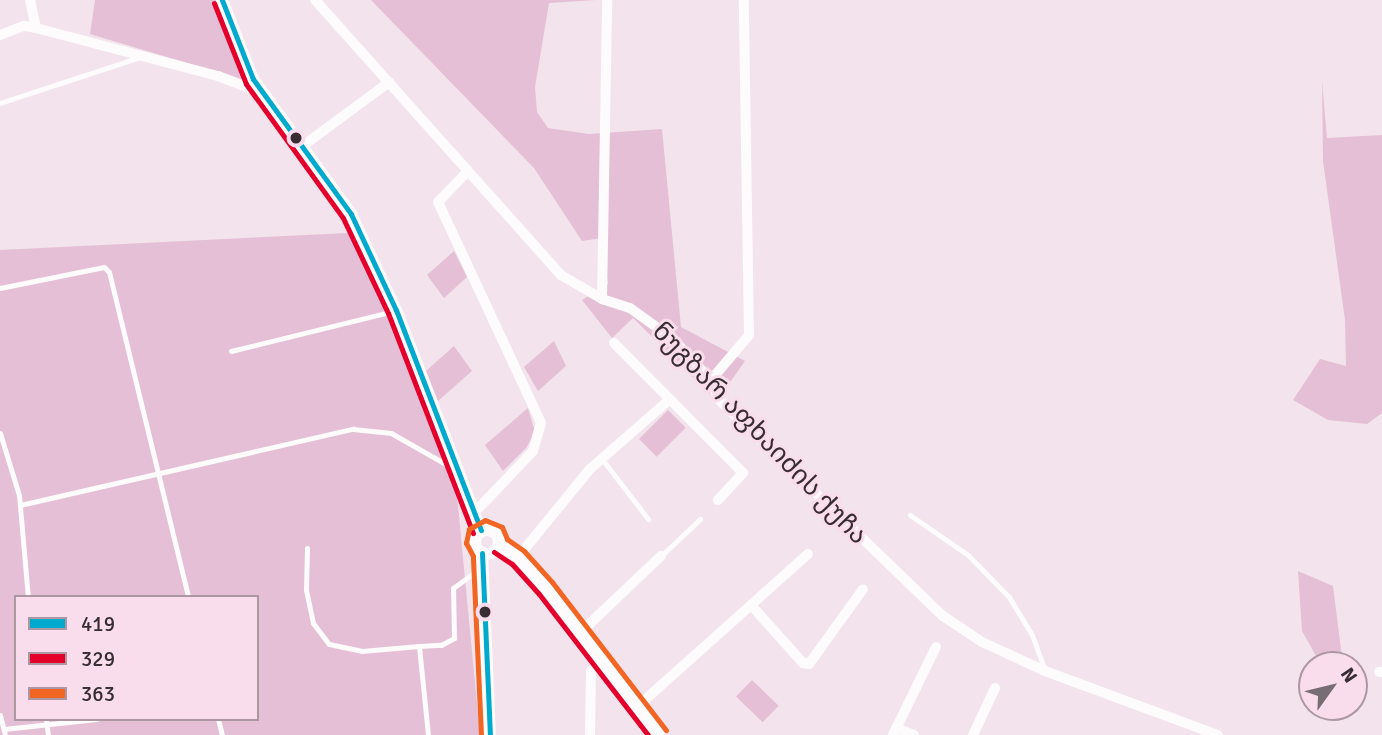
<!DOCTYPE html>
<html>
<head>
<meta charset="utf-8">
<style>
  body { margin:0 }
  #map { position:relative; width:1382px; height:735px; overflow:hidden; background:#f3e3ec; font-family:Signika,"Noto Sans Georgian",sans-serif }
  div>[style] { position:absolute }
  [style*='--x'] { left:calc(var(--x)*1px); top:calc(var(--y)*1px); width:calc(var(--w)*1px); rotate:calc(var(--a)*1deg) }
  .green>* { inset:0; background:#e5bfd5; transform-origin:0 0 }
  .service>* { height:5px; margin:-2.5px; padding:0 2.5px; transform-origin:2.5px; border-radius:2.5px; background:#fdfbfc }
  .minor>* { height:10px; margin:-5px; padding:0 5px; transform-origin:5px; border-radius:5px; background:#fdfbfc }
  .tertiary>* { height:12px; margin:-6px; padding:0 6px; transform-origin:6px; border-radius:6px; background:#fdfbfc }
  .tertiary>.ring { margin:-6px; padding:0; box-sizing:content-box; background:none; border:12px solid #fdfbfc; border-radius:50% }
  .bus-1>* { height:5px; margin:-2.5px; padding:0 2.5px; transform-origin:2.5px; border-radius:2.5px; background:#00a9ce }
  .bus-2>* { height:5px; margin:-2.5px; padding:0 2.5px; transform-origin:2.5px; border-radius:2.5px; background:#e4002b }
  .bus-3>* { height:5px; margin:-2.5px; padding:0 2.5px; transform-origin:2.5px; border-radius:2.5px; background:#f26522 }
  .dots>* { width:19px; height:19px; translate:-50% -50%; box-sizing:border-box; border:4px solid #f9dded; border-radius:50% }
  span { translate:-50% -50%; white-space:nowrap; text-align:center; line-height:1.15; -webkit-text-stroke:6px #f9dded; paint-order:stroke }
  .street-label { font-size:26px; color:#382d33 }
  .legend { position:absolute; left:14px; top:595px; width:245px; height:126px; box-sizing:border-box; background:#f9dded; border:2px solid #ac97a3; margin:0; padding:9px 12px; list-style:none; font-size:21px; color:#382d33 }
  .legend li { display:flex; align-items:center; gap:14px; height:35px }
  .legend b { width:35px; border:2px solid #ac97a3 }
  .north { position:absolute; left:1298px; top:651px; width:70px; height:70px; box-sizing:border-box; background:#f9dded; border:2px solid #ac97a3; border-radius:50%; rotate:56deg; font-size:19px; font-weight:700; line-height:28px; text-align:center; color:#382d33 }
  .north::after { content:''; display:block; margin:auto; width:24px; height:32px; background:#796d74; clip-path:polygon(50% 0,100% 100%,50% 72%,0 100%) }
</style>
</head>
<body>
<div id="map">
  <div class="green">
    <div style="clip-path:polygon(95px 0,216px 0,226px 37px,247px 77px,244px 80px,90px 34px)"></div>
    <div style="clip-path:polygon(371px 0,596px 0,549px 3px,535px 87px,537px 112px,548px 128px,589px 134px,662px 129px,681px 327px,745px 361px,717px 401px,633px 318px,612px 338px,582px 300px,608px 284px,602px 238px,582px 241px,534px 168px)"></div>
    <div style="clip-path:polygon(1322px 81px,1327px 138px,1382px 135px,1382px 413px,1367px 424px,1328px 420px,1293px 400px,1320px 359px,1346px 366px,1345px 320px,1323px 161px)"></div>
    <div style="clip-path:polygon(evenodd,348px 233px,385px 303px,457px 495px,480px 735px,0 735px,0 250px,348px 233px,16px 597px,257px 597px,257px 719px,16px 719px,16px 597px)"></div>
    <div style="clip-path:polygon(454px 251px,467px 277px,444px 298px,427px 275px)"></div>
    <div style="clip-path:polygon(554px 341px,566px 366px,538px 391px,524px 367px)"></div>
    <div style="clip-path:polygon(454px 346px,472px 371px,438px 401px,426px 371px)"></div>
    <div style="clip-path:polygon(528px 408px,535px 432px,526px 448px,503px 471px,485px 445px)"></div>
    <div style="left:668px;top:410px;width:25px;height:41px;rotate:45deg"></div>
    <div style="clip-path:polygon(1298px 571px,1333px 586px,1343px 665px,1316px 665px,1316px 656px,1302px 631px)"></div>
    <div style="left:752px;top:680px;width:37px;height:23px;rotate:44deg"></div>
  </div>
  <div class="service">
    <div style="--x:0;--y:103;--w:144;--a:-18.2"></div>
    <div style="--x:0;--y:288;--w:106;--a:-11.4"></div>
    <div style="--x:104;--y:267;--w:7;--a:45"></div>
    <div style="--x:109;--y:272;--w:334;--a:76.3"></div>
    <div style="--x:231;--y:351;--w:168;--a:-13.8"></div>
    <div style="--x:0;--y:433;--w:65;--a:73"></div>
    <div style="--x:19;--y:495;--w:102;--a:85"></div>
    <div style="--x:602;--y:459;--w:76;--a:52.5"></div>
    <div style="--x:20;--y:505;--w:342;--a:-12.9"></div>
    <div style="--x:353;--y:429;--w:38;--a:6"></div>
    <div style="--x:391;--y:433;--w:73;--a:29.7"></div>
    <div style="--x:910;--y:515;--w:70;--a:34.6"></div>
    <div style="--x:968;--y:555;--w:59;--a:45.7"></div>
    <div style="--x:1009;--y:597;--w:44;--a:58.8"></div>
    <div style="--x:1032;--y:635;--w:35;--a:70"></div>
    <div style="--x:307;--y:548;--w:42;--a:91.4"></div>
    <div style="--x:306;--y:590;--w:34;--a:78"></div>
    <div style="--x:313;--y:623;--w:26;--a:53"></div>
    <div style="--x:329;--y:644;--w:34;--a:12"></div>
    <div style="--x:362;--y:651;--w:57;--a:-5"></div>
    <div style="--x:661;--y:556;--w:54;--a:-43.5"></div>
    <div style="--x:0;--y:715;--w:21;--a:76"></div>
    <div style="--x:46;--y:719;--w:16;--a:83"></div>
    <div style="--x:218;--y:719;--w:16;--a:76"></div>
    <div style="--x:4;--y:729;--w:93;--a:-6.2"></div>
    <div style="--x:428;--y:735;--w:89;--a:-95.8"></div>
    <div style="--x:419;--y:646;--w:22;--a:-3"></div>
    <div style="--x:441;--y:645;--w:15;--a:-28"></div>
    <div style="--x:454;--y:638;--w:50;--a:-91.1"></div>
    <div style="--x:453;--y:588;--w:34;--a:-36"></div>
  </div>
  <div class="minor">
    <div style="--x:30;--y:0;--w:29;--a:78"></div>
    <div style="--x:315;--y:0;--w:369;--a:48.2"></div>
    <div style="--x:561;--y:275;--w:48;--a:30.3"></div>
    <div style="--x:602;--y:299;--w:29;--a:18"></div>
    <div style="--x:630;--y:308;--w:53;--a:35.8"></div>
    <div style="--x:673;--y:339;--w:56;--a:47.2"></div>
    <div style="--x:711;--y:380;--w:20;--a:70"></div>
    <div style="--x:718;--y:399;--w:313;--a:44"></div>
    <div style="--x:943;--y:616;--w:47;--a:33.7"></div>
    <div style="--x:982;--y:642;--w:69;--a:24.7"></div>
    <div style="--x:1045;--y:671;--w:184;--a:20.3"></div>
    <div style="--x:0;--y:35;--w:26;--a:-21"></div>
    <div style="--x:24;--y:26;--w:12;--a:9"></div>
    <div style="--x:36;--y:28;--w:188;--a:14.8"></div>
    <div style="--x:218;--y:76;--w:47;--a:21.1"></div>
    <div style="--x:304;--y:145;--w:106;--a:-36.5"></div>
    <div style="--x:467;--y:172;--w:42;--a:134"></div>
    <div style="--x:438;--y:202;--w:244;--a:65"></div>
    <div style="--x:541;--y:423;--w:29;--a:106"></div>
    <div style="--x:533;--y:451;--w:86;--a:133.6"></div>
    <div style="--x:602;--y:299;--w:299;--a:-89"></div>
    <div style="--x:614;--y:343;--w:183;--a:45.2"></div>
    <div style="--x:743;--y:473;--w:37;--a:133"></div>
    <div style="--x:711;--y:380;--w:59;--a:-49.8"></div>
    <div style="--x:749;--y:335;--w:335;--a:-90.9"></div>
    <div style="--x:518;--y:557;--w:114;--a:-50.7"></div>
    <div style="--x:590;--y:469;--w:103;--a:-41.1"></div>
    <div style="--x:751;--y:605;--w:78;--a:48.1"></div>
    <div style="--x:803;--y:663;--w:6;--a:9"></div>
    <div style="--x:809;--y:664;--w:92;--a:-54.2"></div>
    <div style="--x:582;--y:631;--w:109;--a:-43.5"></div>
    <div style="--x:1379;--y:672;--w:3;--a:0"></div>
    <div style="--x:638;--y:706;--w:228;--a:-41.8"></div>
    <div style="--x:896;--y:728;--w:19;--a:21"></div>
    <div style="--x:590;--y:735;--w:64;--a:-89.1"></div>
    <div style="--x:591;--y:671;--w:17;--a:-50"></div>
    <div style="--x:893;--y:735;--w:98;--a:-64"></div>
    <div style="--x:973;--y:735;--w:52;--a:-64.9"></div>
  </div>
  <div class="tertiary">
    <div style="--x:222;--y:0;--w:85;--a:68.6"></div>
    <div style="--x:253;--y:79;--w:167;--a:54"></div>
    <div style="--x:351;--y:214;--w:106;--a:64.9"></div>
    <div style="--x:396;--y:310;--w:236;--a:68.9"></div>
    <div class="ring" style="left:475px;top:530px;width:12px;height:12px"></div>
    <div style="--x:499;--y:545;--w:22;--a:32"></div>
    <div style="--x:518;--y:557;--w:42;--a:47.9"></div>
    <div style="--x:546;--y:588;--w:185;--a:52.5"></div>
    <div style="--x:482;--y:553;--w:182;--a:87.5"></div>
  </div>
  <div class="bus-1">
    <div style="--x:222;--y:0;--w:85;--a:68.6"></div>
    <div style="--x:253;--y:79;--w:167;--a:54"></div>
    <div style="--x:351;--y:214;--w:106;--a:64.9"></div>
    <div style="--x:396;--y:310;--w:236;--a:68.9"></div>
    <div style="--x:482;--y:553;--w:182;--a:87.5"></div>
  </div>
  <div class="bus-2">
    <div style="--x:214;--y:3;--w:87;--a:68.4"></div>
    <div style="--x:246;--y:84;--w:165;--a:54.1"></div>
    <div style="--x:343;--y:218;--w:105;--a:64.7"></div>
    <div style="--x:388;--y:313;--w:236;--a:68.9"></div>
    <div style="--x:494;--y:552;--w:22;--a:34"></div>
    <div style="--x:512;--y:564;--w:40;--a:48"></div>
    <div style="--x:539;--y:594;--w:178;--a:52.3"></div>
  </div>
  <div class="bus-3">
    <div style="--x:481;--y:735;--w:179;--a:-92.6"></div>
    <div style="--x:473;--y:556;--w:15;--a:-118"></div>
    <div style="--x:466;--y:543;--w:14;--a:-78"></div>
    <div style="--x:469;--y:529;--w:18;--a:-29"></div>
    <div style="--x:485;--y:520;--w:18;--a:22"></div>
    <div style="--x:502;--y:527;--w:13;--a:67"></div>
    <div style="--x:507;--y:539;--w:21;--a:35"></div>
    <div style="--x:524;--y:551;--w:42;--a:47.9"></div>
    <div style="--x:552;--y:582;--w:187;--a:52.4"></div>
  </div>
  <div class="dots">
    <div style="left:296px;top:138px;background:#382d33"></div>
    <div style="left:485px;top:612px;background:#382d33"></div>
  </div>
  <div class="street-label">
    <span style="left:759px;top:434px;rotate:46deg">ნუგზარ აფხაიძის ქუჩა</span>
  </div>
  <ul class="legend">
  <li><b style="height:9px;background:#00a9ce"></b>419</li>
  <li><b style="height:9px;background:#e4002b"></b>329</li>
  <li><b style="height:9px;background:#f26522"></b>363</li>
  </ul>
  <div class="north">N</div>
</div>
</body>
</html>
